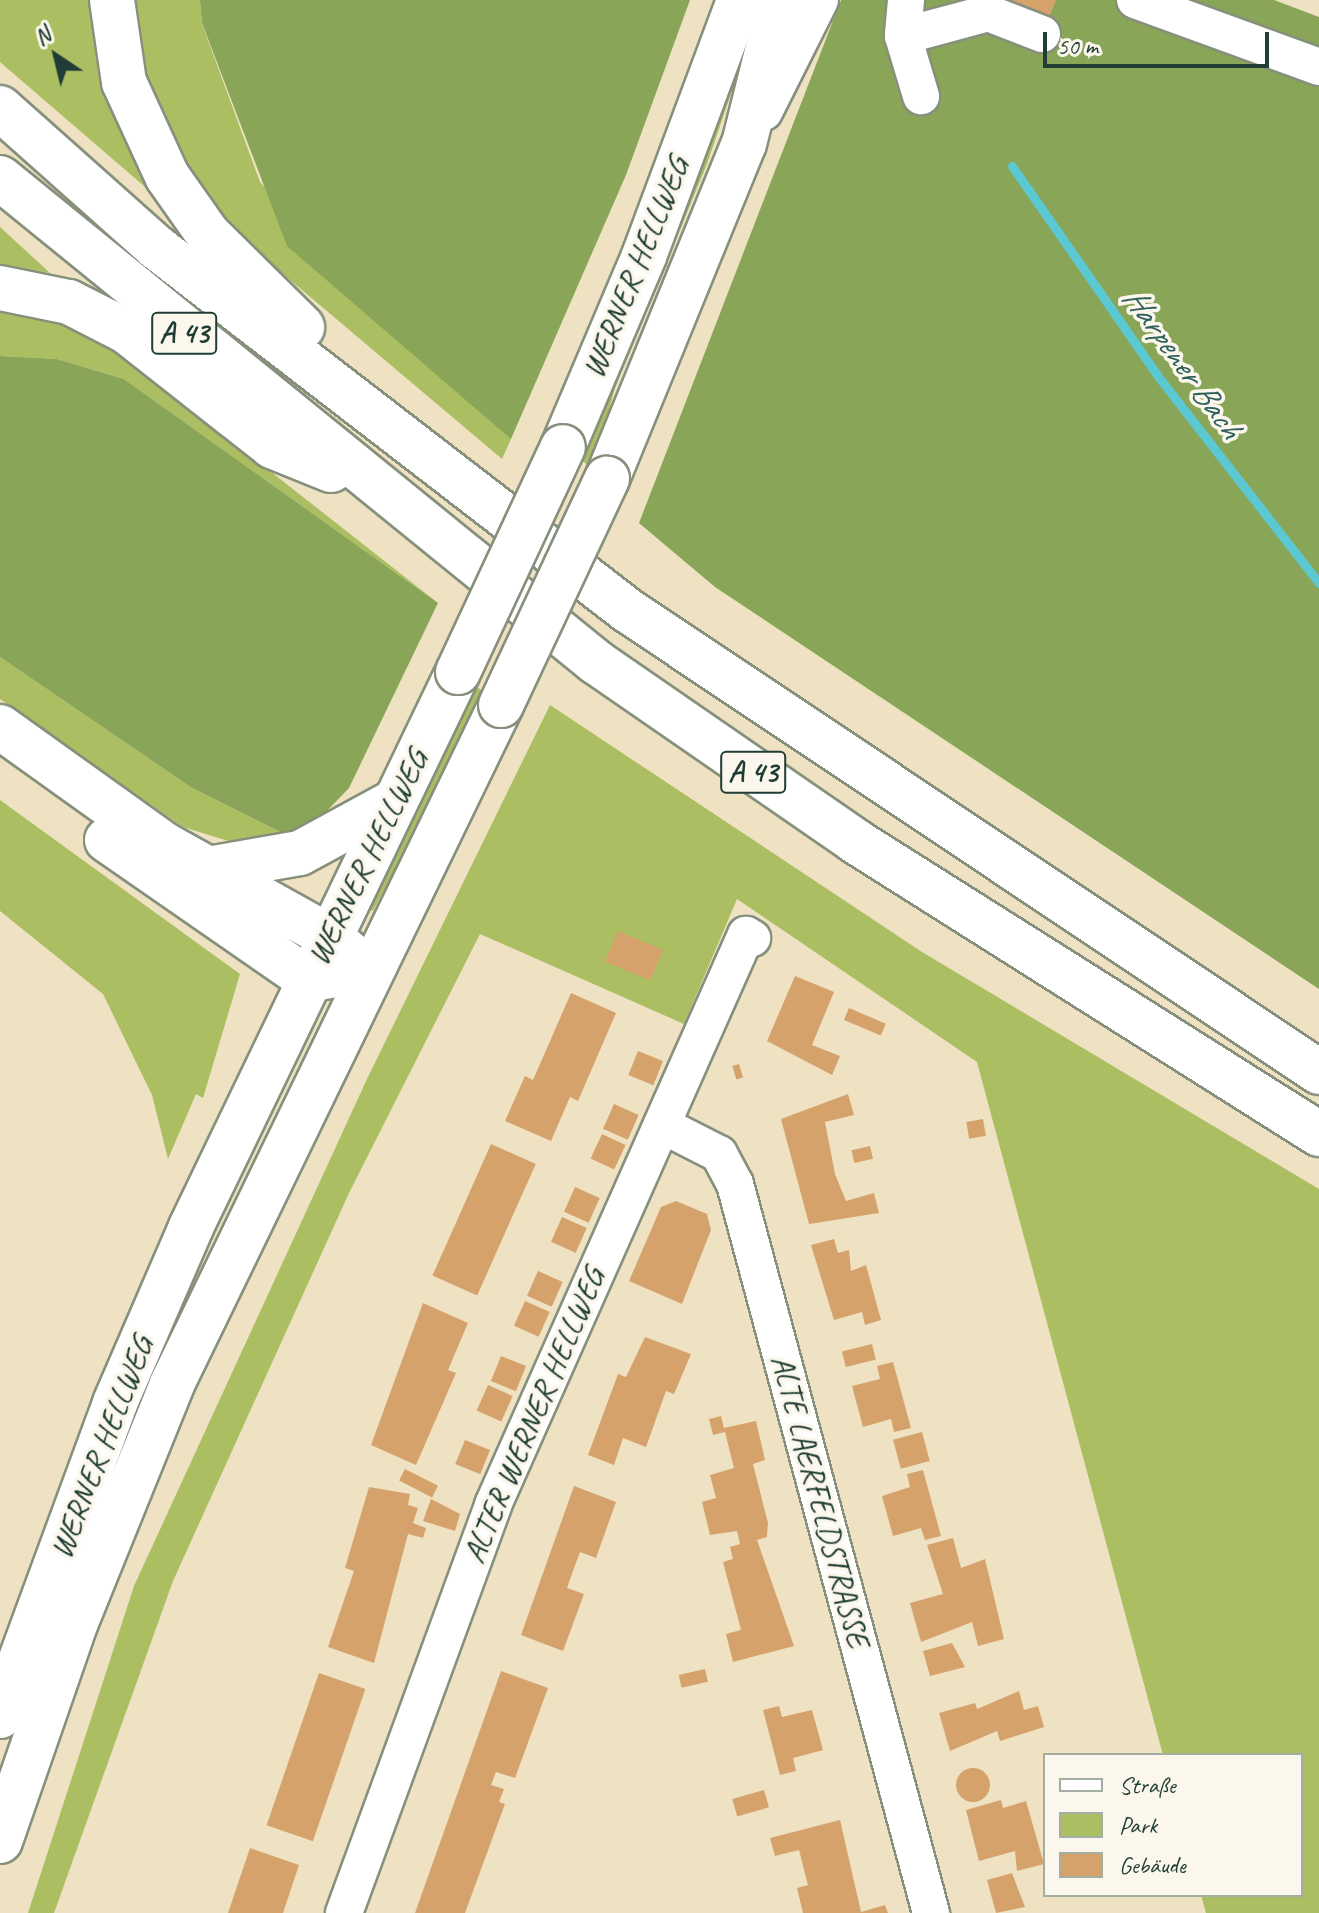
<!DOCTYPE html>
<html>
<head>
<meta charset="utf-8">
<style>
  body { margin:0 }
  #map { position:relative; width:1319px; height:1913px; overflow:hidden; background:#eee2c3; font-family:Caveat,sans-serif }
  div>[style] { position:absolute }
  [style*='--x'] { left:calc(var(--x)*1px); top:calc(var(--y)*1px); width:calc(var(--w)*1px); rotate:calc(var(--a)*1deg) }
  .green>* { inset:0; background:#acbe62 }
  .forest>* { inset:0; background:#89a558 }
  .stream>* { height:9px; margin:-4.5px; padding:0 4.5px; transform-origin:4.5px; border-radius:4.5px; background:#5bc8d2 }
  .building>* { inset:0; background:#d6a26c; transform-origin:0 0 }
  .round { border-radius:50% }
  .roads { filter:drop-shadow(2px 0 #86907c) drop-shadow(-2px 0 #86907c) drop-shadow(0 2px #86907c) drop-shadow(0 -2px #86907c) }
  .minor>* { height:36px; margin:-18px; padding:0 18px; transform-origin:18px; border-radius:18px; background:#fff }
  .major>* { height:44px; margin:-22px; padding:0 22px; transform-origin:22px; border-radius:22px; background:#fff }
  .highway>* { height:44px; margin:-22px; padding:0 22px; transform-origin:22px; border-radius:22px; background:#fff }
  .bridges { filter:drop-shadow(2px 0 #86907c) drop-shadow(-2px 0 #86907c) drop-shadow(0 2px #86907c) drop-shadow(0 -2px #86907c) }
  .major-bridge>* { height:44px; margin:-22px; padding:0 22px; transform-origin:22px; border-radius:22px; background:#fff }
  span { translate:-50% -50%; white-space:nowrap; text-align:center; line-height:1.15; -webkit-text-stroke:7px #fbf7ec; paint-order:stroke }
  .shield-label span { padding:2px 6px; background:#fbf7ec; border:2px solid; border-radius:6px; -webkit-text-stroke-width:0 }
  .shield-label { font-size:30px; color:#1f3d34; font-weight:700 }
  .street-label { font-size:32px; color:#1f3d34 }
  .water-label { font-size:34px; color:#2e605c; font-style:italic }
  .legend { position:absolute; left:1043px; top:1753px; width:260px; height:144px; box-sizing:border-box; background:#fbf7ec; border:2px solid #a3ada2; margin:0; padding:10px 14px; list-style:none; font-size:24px; color:#1f3d34 }
  .legend li { display:flex; align-items:center; gap:16px; height:40px }
  .legend b { width:40px; border:2px solid #a3ada2 }
  .north { position:absolute; left:16px; top:16px; width:80px; height:80px; -webkit-text-stroke:6px #fbf7ec; paint-order:stroke; rotate:325deg; font-size:22px; font-weight:700; line-height:32px; text-align:center; color:#1f3d34 }
  .north::after { content:''; display:block; margin:auto; width:28px; height:36px; background:#1f3d34; clip-path:polygon(50% 0,100% 100%,50% 72%,0 100%) }
  .scale { position:absolute; left:1043px; top:32px; width:226px; height:36px; box-sizing:border-box; border:4px solid #1f3d34; border-top:0; padding-left:10px; font-size:24px; line-height:28px; white-space:nowrap; color:#1f3d34; -webkit-text-stroke:6px #fbf7ec; paint-order:stroke }
</style>
</head>
<body>
<div id="map">
  <div class="green">
    <div style="clip-path:polygon(0 0,96px 0,173px 211px,0 62px)"></div>
    <div style="clip-path:polygon(131px 0,200px 0,202px 24px,260px 182px,419px 356px,511px 439px,502px 459px,238px 236px,202px 192px,164px 130px,136px 56px)"></div>
    <div style="clip-path:polygon(756px 0,763px 0,707px 164px,615px 388px,593px 469px,576px 456px)"></div>
    <div style="clip-path:polygon(0 227px,50px 273px,0 264px)"></div>
    <div style="clip-path:polygon(0 301px,66px 321px,117px 351px,438px 603px,124px 379px,57px 359px,0 356px)"></div>
    <div style="clip-path:polygon(0 657px,192px 788px,284px 834px,245px 846px,183px 827px,0 699px)"></div>
    <div style="clip-path:polygon(470px 682px,488px 695px,373px 911px,368px 909px)"></div>
    <div style="clip-path:polygon(550px 705px,922px 952px,1319px 1189px,1319px 1913px,1206px 1913px,1201px 1895px,1301px 1895px,1301px 1755px,1163px 1755px,977px 1062px,737px 899px,684px 1024px,480px 934px,349px 1193px,173px 1581px,54px 1913px,28px 1913px,134px 1586px,367px 1079px)"></div>
    <div style="clip-path:polygon(0 800px,240px 974px,203px 1098px,196px 1094px,168px 1159px,152px 1095px,103px 994px,0 911px)"></div>
  </div>
  <div class="forest">
    <div style="clip-path:polygon(200px 0,690px 0,626px 175px,511px 439px,287px 246px,202px 23px)"></div>
    <div style="clip-path:polygon(841px 0,1274px 0,1319px 17px,1319px 989px,715px 587px,639px 523px)"></div>
    <div style="clip-path:polygon(0 356px,57px 359px,124px 379px,438px 603px,349px 788px,323px 815px,284px 834px,192px 788px,0 657px)"></div>
  </div>
  <div class="stream">
    <div style="--x:1012;--y:166;--w:254;--a:55.2"></div>
    <div style="--x:1157;--y:375;--w:264;--a:52.1"></div>
  </div>
  <div class="building">
    <div style="clip-path:polygon(991px 0,1056px 0,1046px 25px)"></div>
    <div style="left:618px;top:931px;width:49px;height:33px;rotate:23deg"></div>
    <div style="clip-path:polygon(795px 976px,834px 992px,812px 1045px,840px 1056px,832px 1075px,767px 1041px)"></div>
    <div style="clip-path:polygon(571px 993px,616px 1013px,578px 1101px,570px 1097px,551px 1141px,505px 1121px,525px 1076px,533px 1080px)"></div>
    <div style="left:849px;top:1008px;width:40px;height:13px;rotate:23deg"></div>
    <div style="left:638px;top:1051px;width:27px;height:26px;rotate:22deg"></div>
    <div style="left:739px;top:1064px;width:14px;height:7px;rotate:73deg"></div>
    <div style="clip-path:polygon(848px 1094px,854px 1115px,825px 1122px,835px 1174px,846px 1201px,874px 1193px,879px 1213px,809px 1224px,781px 1119px)"></div>
    <div style="left:614px;top:1104px;width:27px;height:27px;rotate:24deg"></div>
    <div style="left:983px;top:1119px;width:17px;height:17px;rotate:80deg"></div>
    <div style="left:602px;top:1134px;width:26px;height:27px;rotate:25deg"></div>
    <div style="left:491px;top:1144px;width:49px;height:144px;rotate:24deg"></div>
    <div style="left:870px;top:1146px;width:13px;height:19px;rotate:77deg"></div>
    <div style="left:575px;top:1187px;width:27px;height:27px;rotate:24deg"></div>
    <div style="clip-path:polygon(676px 1201px,707px 1214px,711px 1230px,682px 1304px,629px 1281px,661px 1207px)"></div>
    <div style="left:562px;top:1217px;width:27px;height:27px;rotate:24deg"></div>
    <div style="clip-path:polygon(834px 1239px,838px 1253px,849px 1250px,851px 1271px,866px 1265px,881px 1320px,865px 1325px,862px 1312px,834px 1320px,811px 1245px)"></div>
    <div style="left:538px;top:1271px;width:27px;height:27px;rotate:24deg"></div>
    <div style="left:525px;top:1301px;width:27px;height:27px;rotate:24deg"></div>
    <div style="clip-path:polygon(423px 1303px,468px 1323px,448px 1370px,456px 1373px,416px 1465px,371px 1445px)"></div>
    <div style="clip-path:polygon(645px 1337px,691px 1354px,674px 1394px,666px 1391px,646px 1447px,623px 1438px,614px 1465px,588px 1455px,618px 1374px,626px 1377px)"></div>
    <div style="left:872px;top:1344px;width:16px;height:31px;rotate:76deg"></div>
    <div style="left:501px;top:1356px;width:27px;height:27px;rotate:22deg"></div>
    <div style="clip-path:polygon(893px 1362px,911px 1428px,894px 1432px,891px 1419px,863px 1427px,852px 1386px,880px 1379px,877px 1366px)"></div>
    <div style="left:488px;top:1385px;width:27px;height:28px;rotate:24deg"></div>
    <div style="clip-path:polygon(721px 1416px,724px 1428px,756px 1421px,765px 1460px,753px 1464px,768px 1523px,767px 1537px,757px 1540px,794px 1646px,733px 1662px,726px 1634px,741px 1630px,723px 1562px,733px 1559px,730px 1547px,740px 1544px,737px 1531px,710px 1535px,702px 1502px,716px 1498px,710px 1475px,734px 1468px,725px 1432px,713px 1435px,709px 1419px)"></div>
    <div style="left:922px;top:1432px;width:30px;height:30px;rotate:75deg"></div>
    <div style="left:465px;top:1440px;width:27px;height:26px;rotate:22deg"></div>
    <div style="left:405px;top:1469px;width:37px;height:13px;rotate:27deg"></div>
    <div style="clip-path:polygon(923px 1470px,941px 1536px,925px 1540px,921px 1528px,893px 1536px,882px 1496px,910px 1487px,907px 1474px)"></div>
    <div style="clip-path:polygon(574px 1486px,616px 1502px,596px 1558px,580px 1552px,573px 1571px,567px 1588px,584px 1594px,563px 1651px,521px 1635px)"></div>
    <div style="clip-path:polygon(369px 1487px,410px 1494px,408px 1505px,418px 1508px,413px 1523px,426px 1528px,423px 1538px,408px 1534px,374px 1663px,328px 1647px,354px 1571px,345px 1568px)"></div>
    <div style="clip-path:polygon(431px 1499px,460px 1514px,455px 1531px,423px 1521px)"></div>
    <div style="clip-path:polygon(953px 1538px,961px 1568px,985px 1559px,1004px 1639px,978px 1646px,972px 1622px,921px 1642px,910px 1603px,943px 1594px,927px 1545px)"></div>
    <div style="clip-path:polygon(952px 1643px,965px 1667px,930px 1676px,923px 1651px)"></div>
    <div style="left:705px;top:1669px;width:13px;height:27px;rotate:77deg"></div>
    <div style="clip-path:polygon(501px 1671px,548px 1688px,515px 1778px,496px 1772px,491px 1785px,504px 1789px,499px 1802px,505px 1804px,465px 1913px,415px 1913px)"></div>
    <div style="left:319px;top:1673px;width:49px;height:161px;rotate:19deg"></div>
    <div style="clip-path:polygon(1019px 1691px,1024px 1710px,1038px 1706px,1044px 1727px,1000px 1741px,997px 1731px,950px 1751px,939px 1713px,975px 1703px,977px 1709px)"></div>
    <div style="clip-path:polygon(779px 1706px,782px 1717px,812px 1710px,823px 1750px,793px 1758px,796px 1771px,780px 1775px,763px 1710px)"></div>
    <div class="round" style="left:956px;top:1768px;width:34px;height:34px"></div>
    <div style="left:764px;top:1790px;width:18px;height:33px;rotate:74deg"></div>
    <div style="clip-path:polygon(1001px 1800px,1003px 1808px,1026px 1801px,1044px 1864px,1017px 1871px,1015px 1851px,979px 1861px,966px 1810px)"></div>
    <div style="clip-path:polygon(840px 1820px,861px 1912px,885px 1905px,888px 1913px,803px 1913px,797px 1888px,808px 1885px,799px 1850px,775px 1856px,770px 1838px)"></div>
    <div style="clip-path:polygon(250px 1848px,299px 1865px,283px 1913px,228px 1913px)"></div>
    <div style="clip-path:polygon(1012px 1873px,1025px 1907px,996px 1913px,987px 1880px)"></div>
  </div>
  <div class="roads">
    <div class="minor">
      <div style="--x:906;--y:0;--w:36;--a:95"></div>
      <div style="--x:903;--y:36;--w:63;--a:73.3"></div>
      <div style="--x:1135;--y:0;--w:196;--a:20"></div>
      <div style="--x:903;--y:36;--w:88;--a:-15.1"></div>
      <div style="--x:988;--y:13;--w:58;--a:21.3"></div>
      <div style="--x:764;--y:112;--w:125;--a:-63.4"></div>
      <div style="--x:662;--y:1125;--w:64;--a:27"></div>
      <div style="--x:719;--y:1154;--w:34;--a:62"></div>
      <div style="--x:735;--y:1184;--w:755;--a:74.95"></div>
      <div style="--x:344;--y:1913;--w:434;--a:-69.9"></div>
      <div style="--x:493;--y:1505;--w:624;--a:-66.07"></div>
      <div style="--x:746;--y:935;--w:7;--a:27"></div>
    </div>
    <div class="major">
      <div style="--x:563;--y:447;--w:207;--a:-67"></div>
      <div style="--x:644;--y:256;--w:273;--a:-69.6"></div>
      <div style="--x:607;--y:479;--w:362;--a:-67.8"></div>
      <div style="--x:744;--y:144;--w:148;--a:-76"></div>
      <div style="--x:0;--y:1716;--w:333;--a:-69.8"></div>
      <div style="--x:115;--y:1403;--w:192;--a:-66.6"></div>
      <div style="--x:191;--y:1227;--w:616;--a:-64.31"></div>
      <div style="--x:0;--y:1841;--w:232;--a:-70.9"></div>
      <div style="--x:76;--y:1622;--w:257;--a:-68"></div>
      <div style="--x:172;--y:1384;--w:755;--a:-64.15"></div>
    </div>
    <div class="highway">
      <div style="--x:112;--y:0;--w:83;--a:81.7"></div>
      <div style="--x:124;--y:82;--w:103;--a:65.4"></div>
      <div style="--x:167;--y:176;--w:70;--a:54.9"></div>
      <div style="--x:207;--y:233;--w:134;--a:44.7"></div>
      <div style="--x:0;--y:108;--w:209;--a:41.7"></div>
      <div style="--x:156;--y:247;--w:595;--a:37.62"></div>
      <div style="--x:627;--y:610;--w:832;--a:33.73"></div>
      <div style="--x:0;--y:178;--w:768;--a:39.08"></div>
      <div style="--x:596;--y:662;--w:315;--a:34.6"></div>
      <div style="--x:855;--y:841;--w:549;--a:32.27"></div>
      <div style="--x:0;--y:288;--w:70;--a:11.5"></div>
      <div style="--x:69;--y:302;--w:64;--a:27"></div>
      <div style="--x:126;--y:331;--w:186;--a:38.2"></div>
      <div style="--x:272;--y:446;--w:64;--a:22.1"></div>
      <div style="--x:0;--y:727;--w:203;--a:35.6"></div>
      <div style="--x:165;--y:845;--w:189;--a:29.1"></div>
      <div style="--x:330;--y:937;--w:50;--a:40.1"></div>
      <div style="--x:107;--y:840;--w:246;--a:34.7"></div>
      <div style="--x:309;--y:980;--w:60;--a:-10.6"></div>
      <div style="--x:214;--y:868;--w:87;--a:-9.9"></div>
      <div style="--x:300;--y:853;--w:107;--a:-28.5"></div>
    </div>
  </div>
  <div class="bridges">
    <div class="major-bridge">
      <div style="--x:458;--y:672;--w:248;--a:-65"></div>
      <div style="--x:501;--y:705;--w:250;--a:-64.9"></div>
    </div>
  </div>
  <div class="shield-label">
    <span style="left:184px;top:333px">A 43</span>
    <span style="left:753px;top:772px">A 43</span>
  </div>
  <div class="street-label">
    <span style="left:636px;top:268px;rotate:-68deg">WERNER HELLWEG</span>
    <span style="left:368px;top:858px;rotate:-64deg">WERNER HELLWEG</span>
    <span style="left:534px;top:1416px;rotate:-67deg">ALTER WERNER HELLWEG</span>
    <span style="left:102px;top:1448px;rotate:-69deg">WERNER HELLWEG</span>
    <span style="left:820px;top:1501px;rotate:75deg">ALTE LAERFELDSTRASSE</span>
  </div>
  <div class="water-label">
    <span style="left:1183px;top:362px;rotate:54deg">Harpener Bach</span>
  </div>
  <ul class="legend">
  <li><b style="height:10px;background:#fff"></b>Straße</li>
  <li><b style="height:22px;background:#acbe62"></b>Park</li>
  <li><b style="height:22px;background:#d6a26c"></b>Gebäude</li>
  </ul>
  <div class="north">N</div>
  <div class="scale">50 m</div>
</div>
</body>
</html>
